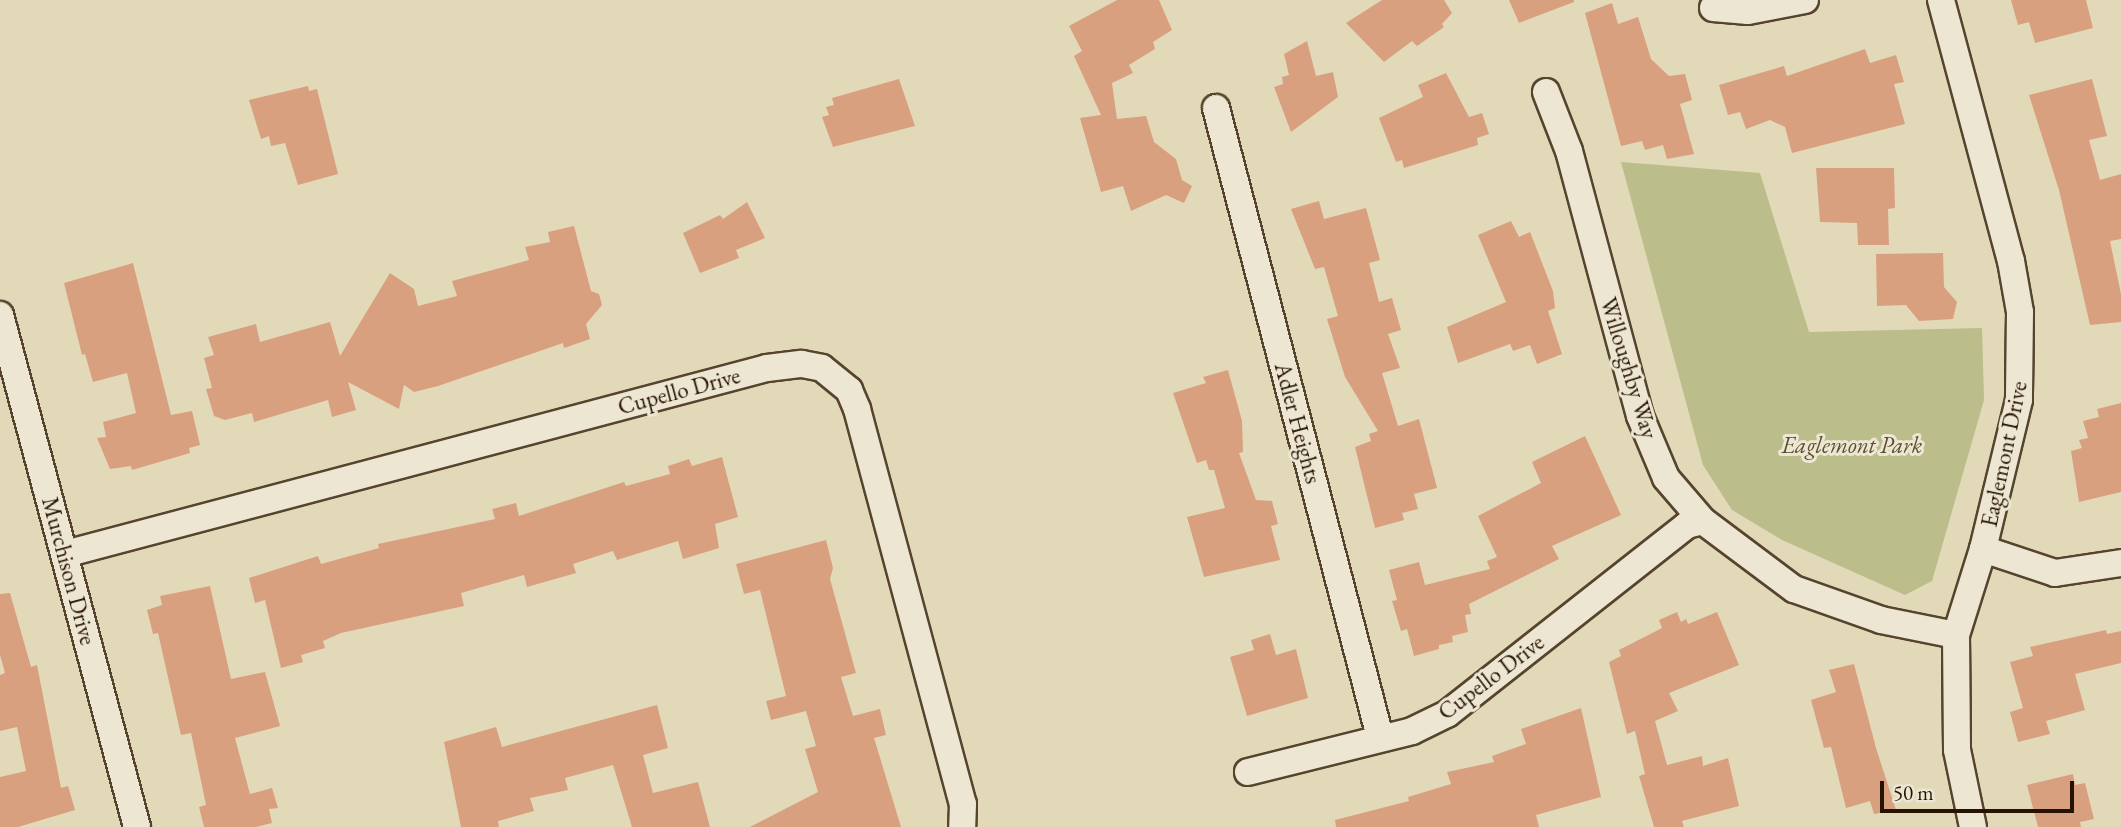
<!DOCTYPE html>
<html>
<head>
<meta charset="utf-8">
<style>
  body { margin:0 }
  #map { position:relative; width:2121px; height:827px; overflow:hidden; background:#e2d9b9; font-family:"EB Garamond",serif }
  div>[style] { position:absolute }
  [style*='--x'] { left:calc(var(--x)*1px); top:calc(var(--y)*1px); width:calc(var(--w)*1px); rotate:calc(var(--a)*1deg) }
  .green>* { inset:0; background:#bbbd8a }
  .building>* { inset:0; background:#d9a080 }
  .roads { filter:drop-shadow(2px 0 #56442e) drop-shadow(-2px 0 #56442e) drop-shadow(0 2px #56442e) drop-shadow(0 -2px #56442e) }
  .minor>* { height:26px; margin:-13px; padding:0 13px; transform-origin:13px; border-radius:13px; background:#ece6d2 }
  span { translate:-50% -50%; white-space:nowrap; text-align:center; line-height:1.15; -webkit-text-stroke:6px #ece6d2; paint-order:stroke }
  .street-label { font-size:23px; color:#271200 }
  .park-label { font-size:23px; color:#5b4e30; font-style:italic }
  .scale { position:absolute; left:1880px; top:781px; width:194px; height:32px; box-sizing:border-box; border:4px solid #271200; border-top:0; padding-left:9px; font-size:21px; line-height:24px; white-space:nowrap; color:#271200; -webkit-text-stroke:5px #ece6d2; paint-order:stroke }
</style>
</head>
<body>
<div id="map">
  <div class="green">
    <div style="clip-path:polygon(1621px 162px,1760px 173px,1809px 332px,1982px 328px,1984px 400px,1932px 581px,1905px 595px,1782px 540px,1732px 510px,1703px 465px)"></div>
  </div>
  <div class="building">
    <div style="clip-path:polygon(1117px 0,1159px 0,1172px 30px,1153px 42px,1155px 49px,1129px 65px,1133px 73px,1112px 83px,1117px 119px,1146px 116px,1154px 142px,1176px 159px,1182px 180px,1192px 186px,1184px 203px,1166px 195px,1131px 211px,1123px 186px,1101px 192px,1080px 118px,1101px 115px,1074px 56px,1082px 51px,1069px 26px)"></div>
    <div style="clip-path:polygon(1382px 0,1444px 0,1452px 13px,1442px 24px,1444px 27px,1417px 46px,1412px 41px,1384px 62px,1346px 23px)"></div>
    <div style="clip-path:polygon(1509px 0,1574px 0,1574px 2px,1519px 23px)"></div>
    <div style="clip-path:polygon(2011px 0,2086px 0,2093px 28px,2035px 43px,2029px 22px,2018px 25px)"></div>
    <div style="clip-path:polygon(1612px 3px,1618px 24px,1638px 17px,1651px 59px,1669px 76px,1685px 74px,1692px 100px,1680px 104px,1694px 154px,1667px 159px,1663px 145px,1645px 150px,1642px 141px,1621px 146px,1585px 13px)"></div>
    <div style="clip-path:polygon(1307px 41px,1316px 76px,1333px 72px,1338px 97px,1291px 132px,1274px 87px,1283px 84px,1282px 77px,1289px 75px,1284px 54px)"></div>
    <div style="clip-path:polygon(1865px 49px,1870px 63px,1896px 55px,1904px 82px,1894px 84px,1905px 124px,1792px 153px,1785px 127px,1770px 120px,1746px 129px,1740px 112px,1728px 115px,1719px 85px,1784px 66px,1787px 76px)"></div>
    <div style="clip-path:polygon(1446px 73px,1469px 117px,1482px 113px,1489px 134px,1477px 138px,1478px 145px,1404px 168px,1402px 160px,1396px 162px,1379px 118px,1423px 97px,1418px 85px)"></div>
    <div style="clip-path:polygon(899px 79px,915px 126px,833px 147px,822px 117px,829px 115px,826px 107px,834px 105px,832px 98px)"></div>
    <div style="clip-path:polygon(2092px 79px,2107px 136px,2089px 140px,2100px 180px,2121px 174px,2121px 239px,2110px 241px,2121px 294px,2121px 322px,2090px 325px,2059px 190px,2029px 95px)"></div>
    <div style="clip-path:polygon(308px 86px,309px 91px,317px 89px,338px 174px,298px 185px,285px 143px,271px 146px,269px 136px,261px 139px,249px 100px)"></div>
    <div style="clip-path:polygon(1816px 168px,1894px 168px,1895px 208px,1888px 209px,1889px 245px,1858px 245px,1857px 223px,1820px 222px)"></div>
    <div style="clip-path:polygon(1319px 201px,1324px 219px,1366px 208px,1380px 260px,1369px 263px,1379px 302px,1392px 298px,1401px 330px,1388px 334px,1400px 368px,1382px 373px,1398px 426px,1419px 419px,1437px 488px,1414px 494px,1418px 509px,1402px 513px,1404px 520px,1375px 528px,1355px 447px,1371px 441px,1369px 434px,1378px 431px,1345px 377px,1327px 319px,1338px 316px,1324px 267px,1315px 269px,1291px 209px)"></div>
    <div style="clip-path:polygon(747px 202px,765px 238px,736px 250px,739px 258px,700px 273px,683px 233px,720px 215px,723px 219px)"></div>
    <div style="clip-path:polygon(1511px 221px,1519px 237px,1530px 232px,1553px 291px,1555px 308px,1548px 311px,1562px 354px,1537px 364px,1530px 345px,1513px 351px,1510px 344px,1458px 363px,1447px 327px,1506px 302px,1478px 235px)"></div>
    <div style="clip-path:polygon(574px 226px,591px 291px,599px 294px,602px 305px,586px 324px,590px 339px,564px 348px,563px 343px,438px 386px,414px 392px,404px 385px,399px 409px,348px 382px,356px 410px,332px 417px,328px 400px,254px 422px,252px 413px,225px 420px,214px 416px,206px 389px,212px 388px,204px 358px,214px 355px,208px 337px,256px 324px,260px 342px,330px 322px,340px 356px,390px 273px,414px 289px,418px 306px,457px 296px,452px 281px,529px 260px,525px 247px,550px 242px,548px 232px)"></div>
    <div style="clip-path:polygon(1943px 253px,1944px 287px,1957px 302px,1953px 319px,1919px 321px,1906px 305px,1877px 306px,1876px 254px)"></div>
    <div style="clip-path:polygon(133px 263px,171px 415px,192px 411px,200px 445px,189px 448px,190px 453px,132px 470px,131px 466px,110px 469px,97px 438px,106px 437px,103px 422px,136px 413px,127px 373px,93px 382px,85px 354px,82px 355px,64px 283px)"></div>
    <div style="clip-path:polygon(1228px 370px,1242px 421px,1243px 452px,1239px 453px,1256px 500px,1272px 501px,1278px 524px,1271px 526px,1280px 560px,1204px 577px,1187px 517px,1225px 508px,1214px 470px,1209px 470px,1206px 460px,1197px 463px,1173px 393px,1206px 383px,1203px 377px)"></div>
    <div style="clip-path:polygon(2121px 403px,2121px 492px,2079px 502px,2071px 451px,2082px 448px,2079px 440px,2088px 438px,2083px 421px,2099px 417px,2097px 409px)"></div>
    <div style="clip-path:polygon(1585px 436px,1621px 515px,1552px 546px,1559px 559px,1469px 604px,1471px 614px,1465px 615px,1468px 632px,1452px 636px,1453px 642px,1439px 645px,1439px 649px,1414px 656px,1407px 629px,1401px 631px,1392px 601px,1397px 600px,1389px 570px,1419px 562px,1425px 585px,1490px 569px,1487px 561px,1497px 557px,1478px 516px,1541px 483px,1532px 462px)"></div>
    <div style="clip-path:polygon(722px 457px,738px 517px,715px 524px,719px 548px,683px 559px,678px 541px,617px 560px,613px 551px,573px 564px,576px 573px,527px 587px,524px 575px,461px 593px,464px 606px,341px 633px,323px 641px,325px 648px,301px 655px,303px 662px,281px 668px,265px 600px,255px 603px,249px 578px,318px 556px,321px 564px,379px 548px,378px 544px,495px 519px,492px 509px,516px 503px,519px 516px,624px 482px,626px 486px,670px 474px,668px 466px,689px 459px,692px 466px)"></div>
    <div style="clip-path:polygon(826px 540px,833px 568px,830px 579px,856px 673px,841px 677px,853px 716px,880px 709px,886px 735px,874px 738px,901px 827px,750px 827px,818px 792px,805px 749px,816px 746px,806px 711px,771px 720px,766px 701px,786px 696px,760px 590px,744px 594px,736px 564px)"></div>
    <div style="clip-path:polygon(210px 586px,231px 679px,265px 672px,280px 726px,235px 738px,250px 794px,272px 788px,278px 808px,269px 809px,272px 823px,256px 827px,204px 827px,199px 807px,206px 805px,191px 733px,181px 735px,158px 633px,153px 634px,147px 610px,162px 605px,160px 596px)"></div>
    <div style="clip-path:polygon(10px 593px,31px 667px,37px 665px,61px 788px,68px 786px,75px 810px,18px 827px,0 827px,0 777px,26px 771px,17px 727px,0 731px,0 675px,5px 673px,0 655px,0 594px)"></div>
    <div style="clip-path:polygon(1677px 612px,1681px 622px,1686px 619px,1688px 624px,1717px 612px,1739px 665px,1669px 693px,1678px 711px,1655px 721px,1667px 765px,1702px 756px,1703px 766px,1728px 758px,1739px 806px,1682px 821px,1684px 827px,1654px 827px,1639px 776px,1645px 774px,1635px 731px,1627px 734px,1609px 662px,1621px 656px,1619px 650px,1662px 628px,1659px 620px)"></div>
    <div style="clip-path:polygon(2106px 630px,2107px 634px,2121px 631px,2121px 663px,2075px 674px,2085px 710px,2046px 721px,2050px 734px,2018px 742px,2010px 712px,2023px 708px,2010px 662px,2033px 656px,2030px 647px)"></div>
    <div style="clip-path:polygon(1270px 634px,1276px 655px,1296px 649px,1308px 698px,1247px 716px,1230px 657px,1254px 650px,1251px 640px)"></div>
    <div style="clip-path:polygon(1854px 664px,1876px 748px,1896px 810px,1874px 814px,1870px 801px,1846px 808px,1831px 747px,1824px 748px,1811px 700px,1836px 692px,1829px 670px)"></div>
    <div style="clip-path:polygon(657px 705px,668px 748px,643px 755px,653px 793px,698px 782px,710px 827px,632px 827px,613px 765px,565px 778px,568px 790px,530px 798px,534px 811px,498px 821px,499px 827px,461px 827px,444px 742px,496px 727px,502px 747px)"></div>
    <div style="clip-path:polygon(1581px 708px,1601px 797px,1536px 815px,1539px 827px,1336px 827px,1335px 820px,1409px 801px,1408px 797px,1451px 784px,1447px 772px,1494px 762px,1492px 756px,1526px 744px,1521px 729px)"></div>
    <div style="clip-path:polygon(2073px 774px,2075px 785px,2085px 783px,2094px 819px,2080px 822px,2081px 827px,2038px 827px,2027px 785px)"></div>
  </div>
  <div class="roads">
    <div class="minor">
      <div style="--x:1941;--y:0;--w:270;--a:75"></div>
      <div style="--x:2011;--y:261;--w:52;--a:80"></div>
      <div style="--x:2020;--y:312;--w:88;--a:90.7"></div>
      <div style="--x:2019;--y:400;--w:153;--a:103.6"></div>
      <div style="--x:1983;--y:549;--w:90;--a:107.4"></div>
      <div style="--x:1956;--y:635;--w:115;--a:89.5"></div>
      <div style="--x:1957;--y:750;--w:79;--a:78.3"></div>
      <div style="--x:1713;--y:8;--w:35;--a:5"></div>
      <div style="--x:1748;--y:11;--w:58;--a:-10.9"></div>
      <div style="--x:1546;--y:92;--w:63;--a:68.7"></div>
      <div style="--x:1569;--y:151;--w:274;--a:75"></div>
      <div style="--x:1640;--y:416;--w:67;--a:67.2"></div>
      <div style="--x:1666;--y:478;--w:57;--a:49.3"></div>
      <div style="--x:1703;--y:521;--w:114;--a:36.8"></div>
      <div style="--x:1794;--y:589;--w:92;--a:19.6"></div>
      <div style="--x:1881;--y:620;--w:76;--a:11.3"></div>
      <div style="--x:1216;--y:108;--w:650;--a:75.39"></div>
      <div style="--x:0;--y:315;--w:530;--a:75.02"></div>
      <div style="--x:1983;--y:549;--w:76;--a:18.4"></div>
      <div style="--x:2055;--y:573;--w:67;--a:-8.6"></div>
      <div style="--x:65;--y:554;--w:726;--a:-14.84"></div>
      <div style="--x:767;--y:368;--w:35;--a:-7"></div>
      <div style="--x:802;--y:364;--w:20;--a:11"></div>
      <div style="--x:822;--y:368;--w:35;--a:39"></div>
      <div style="--x:849;--y:390;--w:21;--a:67"></div>
      <div style="--x:857;--y:409;--w:409;--a:75"></div>
      <div style="--x:963;--y:804;--w:23;--a:92"></div>
      <div style="--x:1248;--y:772;--w:169;--a:-14"></div>
      <div style="--x:1412;--y:731;--w:39;--a:-26"></div>
      <div style="--x:1447;--y:714;--w:305;--a:-38.2"></div>
      <div style="--x:1687;--y:525;--w:16;--a:-14"></div>
    </div>
  </div>
  <div class="street-label">
    <span style="left:1629px;top:368px;rotate:73deg">Willoughby Way</span>
    <span style="left:679px;top:391px;rotate:-15deg">Cupello Drive</span>
    <span style="left:1298px;top:423px;rotate:75deg">Adler Heights</span>
    <span style="left:2004px;top:454px;rotate:-78deg">Eaglemont Drive</span>
    <span style="left:69px;top:571px;rotate:75deg">Murchison Drive</span>
    <span style="left:1491px;top:677px;rotate:-37deg">Cupello Drive</span>
  </div>
  <div class="park-label">
    <span style="left:1852px;top:445px">Eaglemont Park</span>
  </div>
  <div class="scale">50 m</div>
</div>
</body>
</html>
